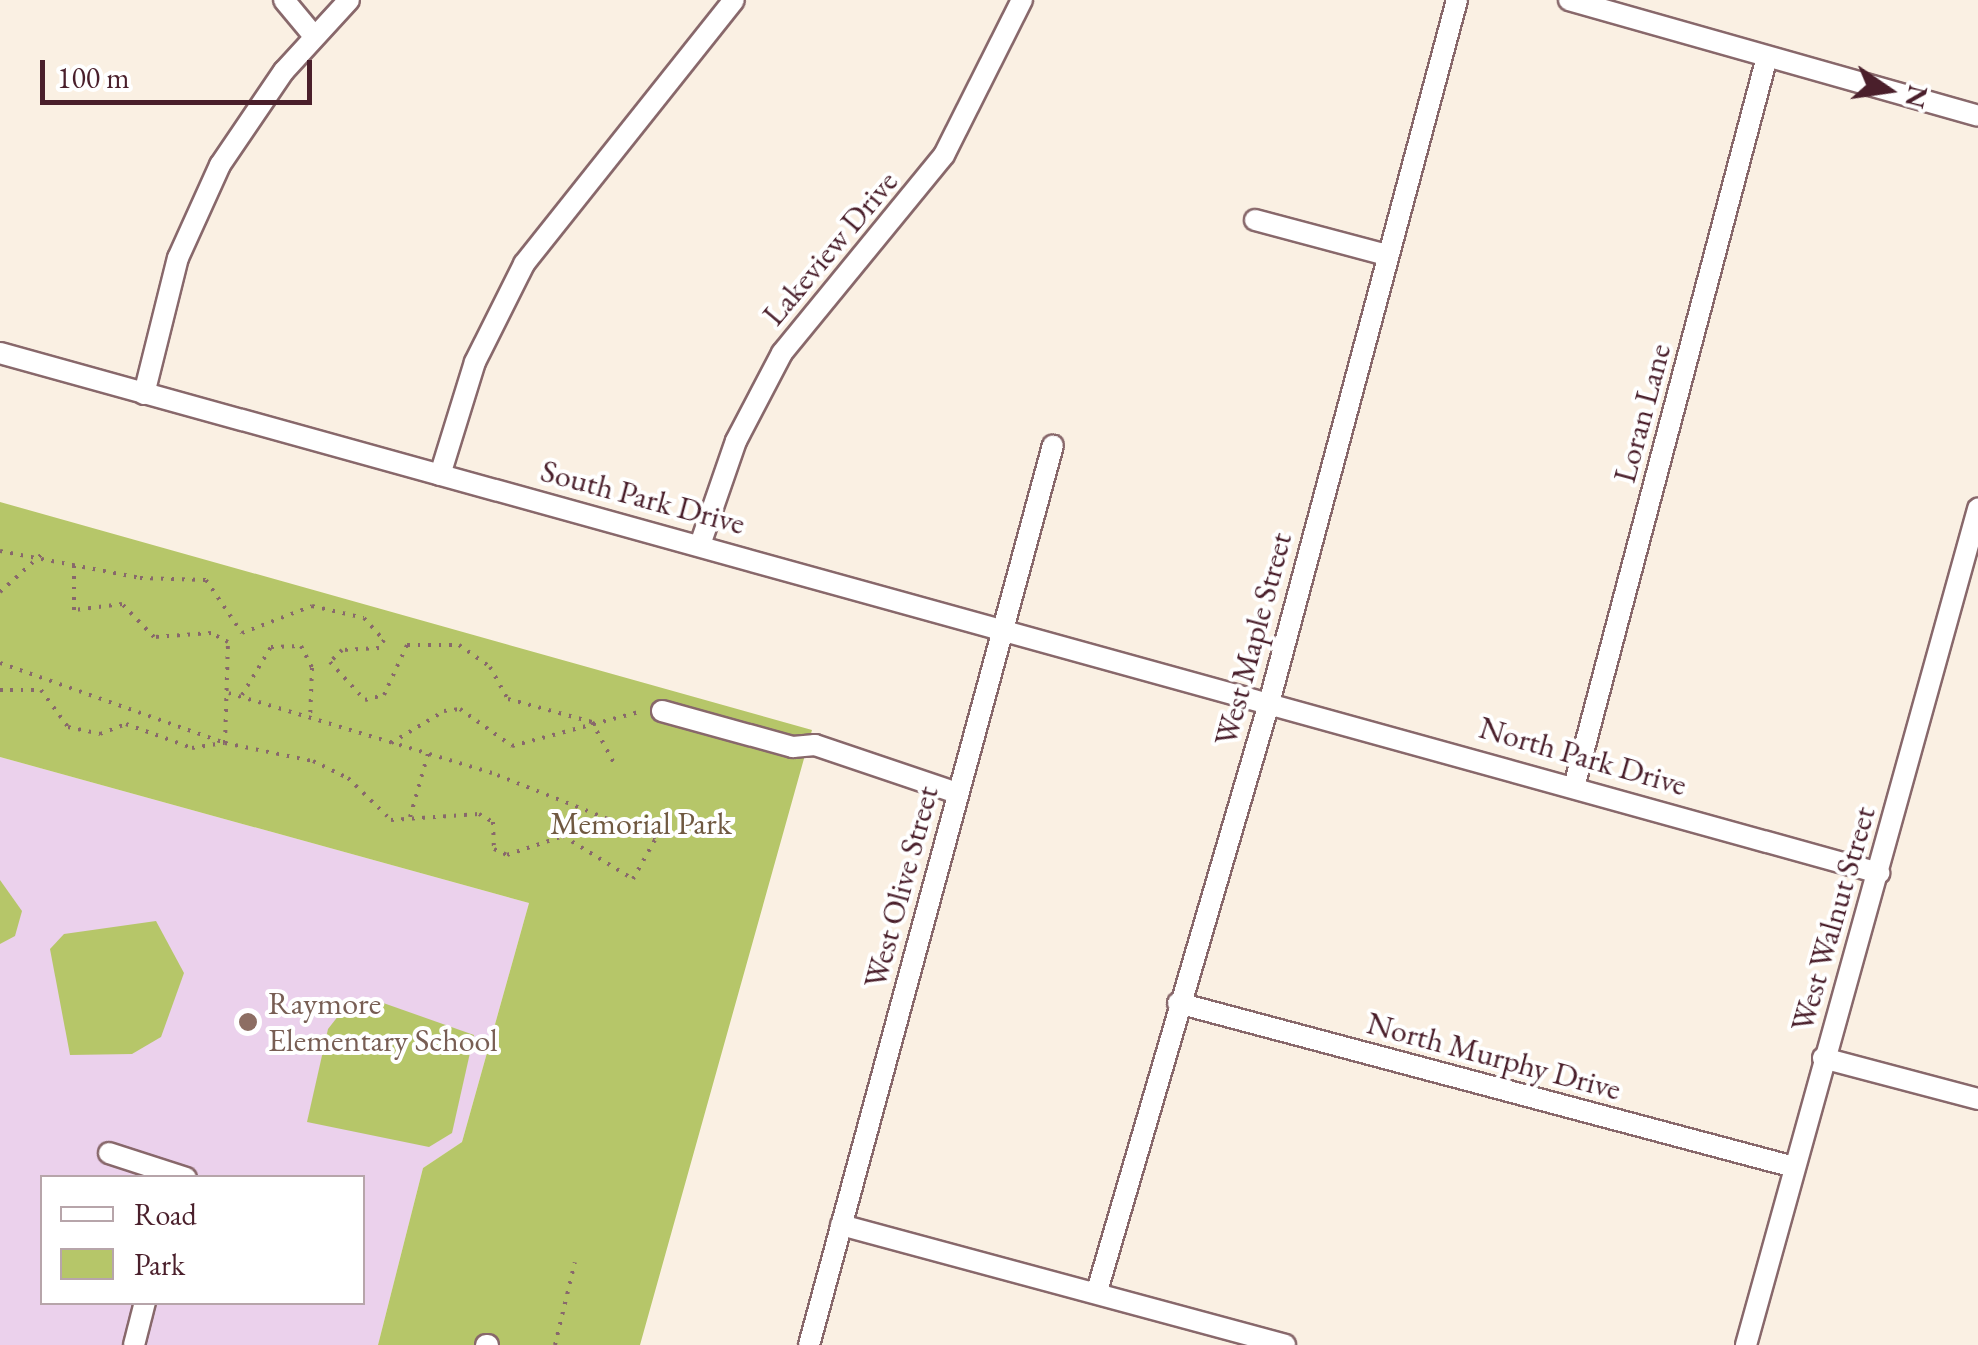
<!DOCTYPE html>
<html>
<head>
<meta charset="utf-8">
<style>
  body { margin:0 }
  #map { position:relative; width:1978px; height:1345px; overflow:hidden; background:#faf0e3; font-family:"EB Garamond",serif }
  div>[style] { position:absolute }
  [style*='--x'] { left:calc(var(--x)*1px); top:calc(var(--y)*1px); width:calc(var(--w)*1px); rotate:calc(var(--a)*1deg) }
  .built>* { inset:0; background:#ebd1ec }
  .green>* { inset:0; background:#b6c669 }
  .path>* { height:4px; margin-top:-2px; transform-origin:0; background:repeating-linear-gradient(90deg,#88686b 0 2.5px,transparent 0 10.5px) }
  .roads { filter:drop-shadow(2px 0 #88686b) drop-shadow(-2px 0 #88686b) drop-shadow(0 2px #88686b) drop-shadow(0 -2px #88686b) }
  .minor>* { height:20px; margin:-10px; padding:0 10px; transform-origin:10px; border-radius:10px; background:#fff }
  .dots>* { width:28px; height:28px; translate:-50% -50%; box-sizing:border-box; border:5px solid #fff; border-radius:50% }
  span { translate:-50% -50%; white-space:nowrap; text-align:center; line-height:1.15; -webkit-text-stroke:8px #fff; paint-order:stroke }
  .street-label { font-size:32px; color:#4a1f2b }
  .park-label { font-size:32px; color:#705941 }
  .education-label { font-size:32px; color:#785e54 }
  .left { translate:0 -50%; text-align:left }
  .legend { position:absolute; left:40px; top:1175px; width:325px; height:130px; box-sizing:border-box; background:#fff; border:2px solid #b7a5aa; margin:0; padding:12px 18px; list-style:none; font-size:30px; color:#4a1f2b }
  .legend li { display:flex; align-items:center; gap:20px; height:50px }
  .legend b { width:50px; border:2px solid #b7a5aa }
  .north { position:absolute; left:1838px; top:40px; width:100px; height:100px; -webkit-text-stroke:8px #fff; paint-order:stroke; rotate:103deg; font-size:28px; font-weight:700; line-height:40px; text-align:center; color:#4a1f2b }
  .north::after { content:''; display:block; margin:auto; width:35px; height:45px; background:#4a1f2b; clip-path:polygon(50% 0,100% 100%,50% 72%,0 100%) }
  .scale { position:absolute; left:40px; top:60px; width:272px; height:45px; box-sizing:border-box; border:5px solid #4a1f2b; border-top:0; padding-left:12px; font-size:30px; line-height:35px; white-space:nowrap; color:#4a1f2b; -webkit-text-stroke:8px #fff; paint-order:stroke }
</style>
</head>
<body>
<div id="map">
  <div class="built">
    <div style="clip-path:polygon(evenodd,0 757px,529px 903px,462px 1142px,423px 1168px,378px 1345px,0 1345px,0 757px,42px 1178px,362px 1178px,362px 1302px,42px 1302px,42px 1178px)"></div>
  </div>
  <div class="green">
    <div style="clip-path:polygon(0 502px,812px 730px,640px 1345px,378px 1345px,423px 1168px,462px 1142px,529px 903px,0 757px)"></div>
    <div style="clip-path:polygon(0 880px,22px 911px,15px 936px,0 944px)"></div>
    <div style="clip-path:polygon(156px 921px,184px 973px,161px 1037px,132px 1054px,70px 1055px,50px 949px,64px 934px)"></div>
    <div style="clip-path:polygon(372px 999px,474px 1035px,452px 1133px,429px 1147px,307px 1122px,328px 1029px,346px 1006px)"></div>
  </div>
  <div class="path">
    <div style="--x:0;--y:551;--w:143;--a:10.9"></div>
    <div style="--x:140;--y:578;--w:66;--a:1.7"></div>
    <div style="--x:206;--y:580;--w:64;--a:55.8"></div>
    <div style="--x:242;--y:633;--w:75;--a:-21.1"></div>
    <div style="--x:312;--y:606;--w:53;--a:13"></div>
    <div style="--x:364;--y:618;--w:30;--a:48"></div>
    <div style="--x:384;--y:640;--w:9;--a:122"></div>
    <div style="--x:379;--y:648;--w:37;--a:177"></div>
    <div style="--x:342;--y:650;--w:17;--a:135"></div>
    <div style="--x:330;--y:662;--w:52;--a:47.4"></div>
    <div style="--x:365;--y:700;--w:20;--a:-15"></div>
    <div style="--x:384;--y:695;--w:55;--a:-65.3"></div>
    <div style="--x:407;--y:645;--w:52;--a:0"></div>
    <div style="--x:459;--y:645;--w:38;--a:35"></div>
    <div style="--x:490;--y:667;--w:37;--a:61"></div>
    <div style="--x:508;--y:699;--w:87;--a:15.3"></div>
    <div style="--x:592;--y:722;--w:51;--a:61.9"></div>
    <div style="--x:0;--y:592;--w:57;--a:-42.1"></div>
    <div style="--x:0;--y:663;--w:239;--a:19.6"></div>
    <div style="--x:225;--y:743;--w:101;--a:-88.3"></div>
    <div style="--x:228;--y:642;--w:19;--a:-152"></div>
    <div style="--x:211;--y:633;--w:57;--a:176"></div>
    <div style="--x:154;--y:637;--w:46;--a:-134.1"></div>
    <div style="--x:122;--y:604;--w:48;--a:172.9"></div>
    <div style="--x:74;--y:610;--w:47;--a:-90"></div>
    <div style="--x:0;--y:690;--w:41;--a:0"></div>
    <div style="--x:41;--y:690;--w:46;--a:53.9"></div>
    <div style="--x:68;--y:727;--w:33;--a:12"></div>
    <div style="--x:100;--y:734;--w:28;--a:-21"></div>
    <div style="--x:126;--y:724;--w:70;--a:20"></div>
    <div style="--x:192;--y:748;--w:33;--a:-9"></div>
    <div style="--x:225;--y:743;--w:90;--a:11.6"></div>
    <div style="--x:313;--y:761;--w:39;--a:26"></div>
    <div style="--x:348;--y:778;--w:60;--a:44.3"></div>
    <div style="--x:391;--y:820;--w:88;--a:-3.9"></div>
    <div style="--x:479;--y:814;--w:16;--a:30"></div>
    <div style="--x:493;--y:822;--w:27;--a:88"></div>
    <div style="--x:494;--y:849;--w:14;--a:25"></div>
    <div style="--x:507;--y:855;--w:59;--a:-18.7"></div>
    <div style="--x:563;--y:836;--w:82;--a:31.6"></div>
    <div style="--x:633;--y:879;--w:47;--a:-60.7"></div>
    <div style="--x:656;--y:838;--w:176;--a:-158.4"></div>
    <div style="--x:492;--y:773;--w:275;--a:-163.1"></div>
    <div style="--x:242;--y:695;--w:56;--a:-58.9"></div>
    <div style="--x:271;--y:647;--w:30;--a:-2"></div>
    <div style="--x:301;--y:646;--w:25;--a:63"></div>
    <div style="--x:312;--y:668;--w:52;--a:92.2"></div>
    <div style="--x:391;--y:743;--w:62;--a:-31.1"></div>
    <div style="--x:444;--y:711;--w:16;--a:-7"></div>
    <div style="--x:460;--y:709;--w:64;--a:35.4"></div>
    <div style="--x:512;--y:746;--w:136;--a:-15"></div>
    <div style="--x:410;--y:817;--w:66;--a:-74.1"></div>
    <div style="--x:555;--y:1345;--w:85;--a:-76.5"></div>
  </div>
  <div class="roads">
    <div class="minor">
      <div style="--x:284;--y:0;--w:47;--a:50.2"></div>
      <div style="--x:1569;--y:0;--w:425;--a:15.8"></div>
      <div style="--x:1255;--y:220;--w:132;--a:14.9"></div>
      <div style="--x:0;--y:353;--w:1950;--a:15.47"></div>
      <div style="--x:144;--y:394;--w:140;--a:-76"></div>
      <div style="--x:178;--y:258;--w:102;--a:-65.7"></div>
      <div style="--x:220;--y:165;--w:114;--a:-55.8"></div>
      <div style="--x:284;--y:71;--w:96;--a:-47.5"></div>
      <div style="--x:440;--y:475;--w:118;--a:-72.8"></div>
      <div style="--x:475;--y:362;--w:110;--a:-63.4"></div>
      <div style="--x:524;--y:264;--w:337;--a:-51.5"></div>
      <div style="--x:701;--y:542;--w:107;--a:-70.9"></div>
      <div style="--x:736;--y:441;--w:99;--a:-62.4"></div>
      <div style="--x:782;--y:353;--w:256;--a:-50.7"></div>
      <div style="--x:944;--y:155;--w:174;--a:-63.3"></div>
      <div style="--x:662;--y:711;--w:136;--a:15.4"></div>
      <div style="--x:793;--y:747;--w:22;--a:-5"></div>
      <div style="--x:815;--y:745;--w:150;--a:18.7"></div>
      <div style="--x:1575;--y:783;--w:751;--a:-75.19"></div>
      <div style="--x:1178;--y:1003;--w:637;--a:14.91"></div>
      <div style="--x:1823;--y:1058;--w:160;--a:14.8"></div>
      <div style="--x:109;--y:1153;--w:81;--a:18"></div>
      <div style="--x:841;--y:1225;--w:460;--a:15.1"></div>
      <div style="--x:1097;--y:1291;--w:613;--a:-73.69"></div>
      <div style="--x:1269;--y:703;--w:728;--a:-75.03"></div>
      <div style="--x:134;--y:1345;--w:44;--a:-75.7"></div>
      <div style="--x:486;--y:1345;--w:2;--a:0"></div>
      <div style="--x:809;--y:1345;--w:932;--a:-74.83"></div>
      <div style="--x:1746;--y:1345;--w:868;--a:-74.49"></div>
    </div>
  </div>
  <div class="dots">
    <div style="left:248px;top:1022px;background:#8d6e63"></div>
  </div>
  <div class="street-label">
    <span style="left:830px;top:248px;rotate:-50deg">Lakeview Drive</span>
    <span style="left:1642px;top:413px;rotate:-75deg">Loran Lane</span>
    <span style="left:643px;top:497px;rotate:15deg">South Park Drive</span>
    <span style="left:1253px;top:639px;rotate:-75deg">West Maple Street</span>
    <span style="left:1583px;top:756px;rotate:16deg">North Park Drive</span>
    <span style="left:901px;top:887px;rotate:-75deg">West Olive Street</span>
    <span style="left:1833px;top:919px;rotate:-74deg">West Walnut Street</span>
    <span style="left:1494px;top:1056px;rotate:15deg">North Murphy Drive</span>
  </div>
  <div class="park-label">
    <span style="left:641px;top:823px">Memorial Park</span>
  </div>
  <div class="education-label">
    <span class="left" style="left:268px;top:1022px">Raymore<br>Elementary School</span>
  </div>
  <ul class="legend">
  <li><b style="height:12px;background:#fff"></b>Road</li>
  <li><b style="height:28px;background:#b6c669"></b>Park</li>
  </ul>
  <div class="north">N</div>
  <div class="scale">100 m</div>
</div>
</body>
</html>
